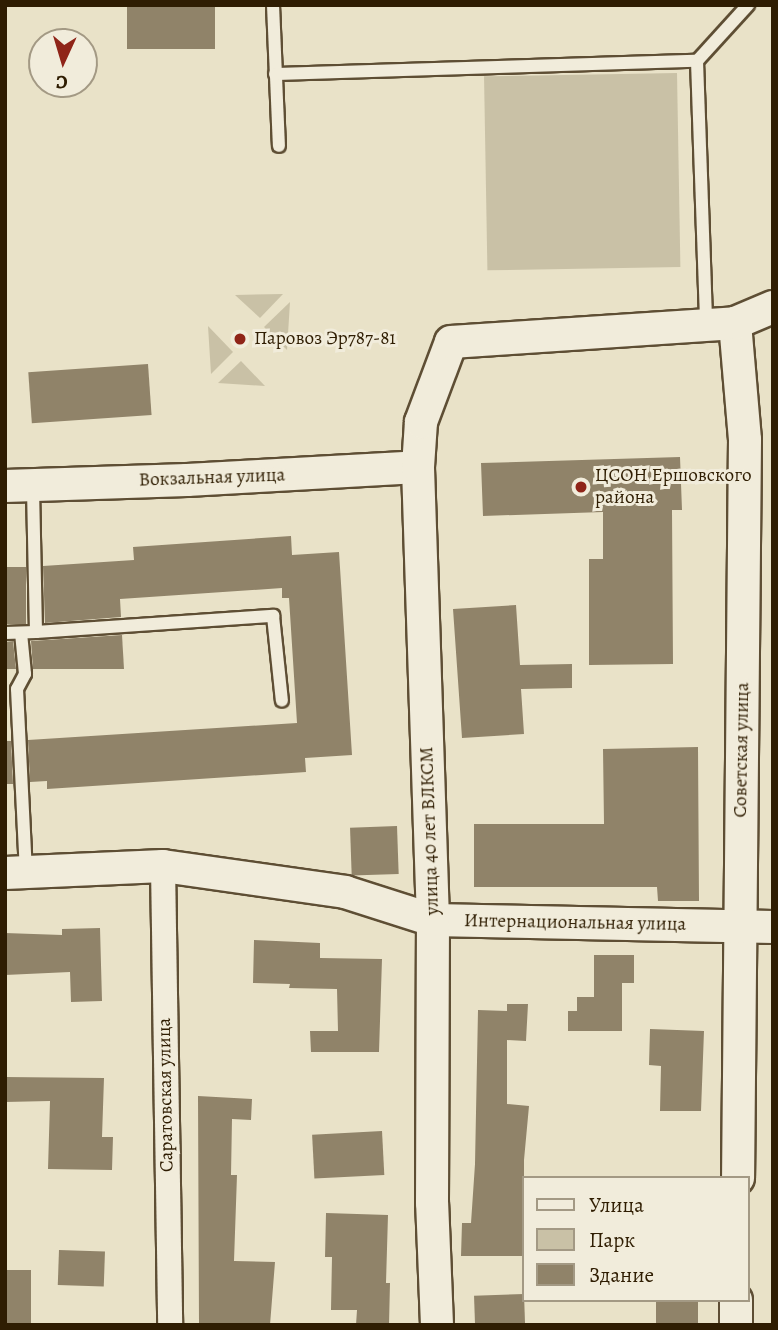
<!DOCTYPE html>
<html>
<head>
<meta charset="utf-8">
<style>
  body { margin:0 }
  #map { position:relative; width:778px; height:1330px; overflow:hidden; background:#e9e2c8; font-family:Alegreya,serif }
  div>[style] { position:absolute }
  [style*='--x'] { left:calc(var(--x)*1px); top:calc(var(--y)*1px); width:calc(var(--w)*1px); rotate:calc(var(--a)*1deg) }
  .green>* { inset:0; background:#c9c1a6; transform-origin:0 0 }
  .building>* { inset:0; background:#908369; transform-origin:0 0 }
  .roads { filter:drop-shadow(2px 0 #5e4e34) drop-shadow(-2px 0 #5e4e34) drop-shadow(0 2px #5e4e34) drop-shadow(0 -2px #5e4e34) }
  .service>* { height:12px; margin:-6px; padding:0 6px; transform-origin:6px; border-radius:6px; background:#f1ecdb }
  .minor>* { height:24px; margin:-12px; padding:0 12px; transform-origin:12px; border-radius:12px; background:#f1ecdb }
  .tertiary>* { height:32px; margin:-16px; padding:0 16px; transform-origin:16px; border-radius:16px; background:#f1ecdb }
  .dots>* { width:19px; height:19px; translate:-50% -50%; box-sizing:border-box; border:4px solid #f1ecdb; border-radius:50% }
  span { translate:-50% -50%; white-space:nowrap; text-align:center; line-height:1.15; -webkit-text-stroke:6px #f1ecdb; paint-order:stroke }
  .poi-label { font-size:19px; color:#2f1d02 }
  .left { translate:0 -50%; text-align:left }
  .street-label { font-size:19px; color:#2f1d02 }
  .frame { position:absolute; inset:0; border:7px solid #2f1d02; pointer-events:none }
  .legend { position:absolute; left:522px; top:1176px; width:228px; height:126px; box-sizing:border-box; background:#f1ecdb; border:2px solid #a39984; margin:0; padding:9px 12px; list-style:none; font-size:21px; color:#2f1d02 }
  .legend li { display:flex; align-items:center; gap:14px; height:35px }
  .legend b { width:35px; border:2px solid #a39984 }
  .north { position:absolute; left:28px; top:28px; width:70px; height:70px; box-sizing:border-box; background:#f1ecdb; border:2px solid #a39984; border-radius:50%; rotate:184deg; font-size:19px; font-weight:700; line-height:28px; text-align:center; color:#2f1d02 }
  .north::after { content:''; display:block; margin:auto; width:24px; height:32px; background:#8f2418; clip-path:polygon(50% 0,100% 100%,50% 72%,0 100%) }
</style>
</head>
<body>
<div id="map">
  <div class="green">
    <div style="left:677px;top:73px;width:194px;height:193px;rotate:89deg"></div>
    <div style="clip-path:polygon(283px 294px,260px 318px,235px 295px)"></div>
    <div style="clip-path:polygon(290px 302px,287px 350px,264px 327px)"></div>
    <div style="clip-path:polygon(208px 326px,233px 352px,211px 374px)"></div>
    <div style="clip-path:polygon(241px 361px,265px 386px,218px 383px)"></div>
  </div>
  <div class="building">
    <div style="left:127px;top:5px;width:88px;height:44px"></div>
    <div style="left:148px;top:364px;width:51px;height:120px;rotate:86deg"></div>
    <div style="clip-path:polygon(680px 457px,682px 510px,672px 510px,673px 664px,589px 665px,589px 559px,603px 559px,603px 512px,483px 516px,481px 463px)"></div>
    <div style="clip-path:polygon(291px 536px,292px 555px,339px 552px,352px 755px,305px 758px,306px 772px,47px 789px,47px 781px,30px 782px,28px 740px,297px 723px,289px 598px,282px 598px,282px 588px,120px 599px,121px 617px,45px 623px,43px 566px,134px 560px,133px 547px)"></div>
    <div style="left:5px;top:567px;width:21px;height:57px"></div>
    <div style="clip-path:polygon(516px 605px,520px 665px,572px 664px,572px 688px,521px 689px,524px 734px,462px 738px,453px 609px)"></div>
    <div style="clip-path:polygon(122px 635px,124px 669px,33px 669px,31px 641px)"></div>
    <div style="clip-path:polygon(13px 641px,16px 669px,5px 669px,5px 642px)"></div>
    <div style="clip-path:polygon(5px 741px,11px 741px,13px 784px,5px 784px)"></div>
    <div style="clip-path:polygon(698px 747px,699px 901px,658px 901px,657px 887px,474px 887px,474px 824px,604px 824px,603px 749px)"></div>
    <div style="left:397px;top:826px;width:48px;height:47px;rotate:88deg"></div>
    <div style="clip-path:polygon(100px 928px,102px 1001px,71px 1002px,70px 972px,5px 975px,5px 933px,62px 935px,62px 929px)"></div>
    <div style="clip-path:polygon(254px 940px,320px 943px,320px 958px,382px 959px,379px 1052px,311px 1052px,310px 1031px,338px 1031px,337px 989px,289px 988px,290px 984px,253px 983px)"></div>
    <div style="clip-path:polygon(594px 955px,634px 955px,634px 983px,622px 983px,622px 1031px,568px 1031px,568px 1011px,577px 1011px,577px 997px,594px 997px)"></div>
    <div style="clip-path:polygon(507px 1004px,528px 1004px,526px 1041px,507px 1040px,507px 1104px,529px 1106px,524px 1160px,524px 1256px,461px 1256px,462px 1223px,471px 1223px,475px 1164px,478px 1010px,507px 1011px)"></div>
    <div style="clip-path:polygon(650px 1029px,704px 1031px,701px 1111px,660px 1111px,661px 1066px,649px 1065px)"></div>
    <div style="clip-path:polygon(5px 1077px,104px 1078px,102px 1137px,113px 1137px,112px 1170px,48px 1169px,50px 1101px,5px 1102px)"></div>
    <div style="clip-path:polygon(198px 1096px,252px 1099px,251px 1120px,232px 1119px,231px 1175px,237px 1175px,234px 1261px,275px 1262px,270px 1325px,199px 1325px)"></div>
    <div style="left:382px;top:1131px;width:44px;height:70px;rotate:87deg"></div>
    <div style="clip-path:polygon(326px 1213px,388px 1215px,386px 1283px,390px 1283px,389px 1325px,356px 1325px,357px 1310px,331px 1310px,332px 1257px,325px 1257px)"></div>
    <div style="left:59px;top:1250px;width:46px;height:35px;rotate:2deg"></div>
    <div style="left:31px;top:1270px;width:55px;height:26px;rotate:90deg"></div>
    <div style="left:524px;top:1294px;width:31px;height:50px;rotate:88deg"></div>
    <div style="left:656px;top:1300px;width:42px;height:23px"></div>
  </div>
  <div class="roads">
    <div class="service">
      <div style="--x:273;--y:5;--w:141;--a:87.6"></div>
      <div style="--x:697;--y:61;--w:76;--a:-47.7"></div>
      <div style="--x:275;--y:74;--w:422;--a:-1.8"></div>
      <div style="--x:697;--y:61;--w:264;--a:88"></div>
      <div style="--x:36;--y:632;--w:238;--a:-3.9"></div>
      <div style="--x:273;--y:616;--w:85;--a:84"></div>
      <div style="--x:5;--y:633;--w:31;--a:-2"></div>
      <div style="--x:36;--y:632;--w:147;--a:-91.2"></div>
      <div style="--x:21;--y:633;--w:41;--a:84.4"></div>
      <div style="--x:25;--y:674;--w:17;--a:118"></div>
      <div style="--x:17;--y:689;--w:183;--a:87.2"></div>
    </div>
    <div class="minor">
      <div style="--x:163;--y:866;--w:459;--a:89.1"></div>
    </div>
    <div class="tertiary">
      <div style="--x:735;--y:323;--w:117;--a:85.1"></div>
      <div style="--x:745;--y:440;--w:738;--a:90.54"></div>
      <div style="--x:5;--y:486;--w:182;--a:-1.9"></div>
      <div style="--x:187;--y:480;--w:231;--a:-3.2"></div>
      <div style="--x:5;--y:873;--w:158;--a:-2.5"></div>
      <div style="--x:163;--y:866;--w:184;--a:8.1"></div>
      <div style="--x:345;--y:892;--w:92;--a:17.7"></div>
      <div style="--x:433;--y:920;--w:340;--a:1.2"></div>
      <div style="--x:437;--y:1325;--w:122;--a:-92.3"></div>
      <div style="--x:432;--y:1203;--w:283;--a:-89.8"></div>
      <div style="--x:433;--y:920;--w:453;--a:-91.9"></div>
      <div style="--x:418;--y:467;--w:45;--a:-86.2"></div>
      <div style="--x:421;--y:422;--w:85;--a:-69.4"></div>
      <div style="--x:451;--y:342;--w:285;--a:-3.8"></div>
      <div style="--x:735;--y:323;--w:41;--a:-22.8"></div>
      <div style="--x:736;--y:1325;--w:25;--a:-90"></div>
    </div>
  </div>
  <div class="dots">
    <div style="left:240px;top:339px;background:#8f2418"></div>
    <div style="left:581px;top:487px;background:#8f2418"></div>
  </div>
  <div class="poi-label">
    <span class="left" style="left:254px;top:339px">Паровоз Эр787-81</span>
    <span class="left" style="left:595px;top:487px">ЦСОН Ершовского<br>района</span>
  </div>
  <div class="street-label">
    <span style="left:212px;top:478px;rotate:-2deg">Вокзальная улица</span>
    <span style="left:742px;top:750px;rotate:-89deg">Советская улица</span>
    <span style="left:430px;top:831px;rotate:-92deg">улица 40 лет ВЛКСМ</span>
    <span style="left:575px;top:923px;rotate:1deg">Интернациональная улица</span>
    <span style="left:166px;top:1095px;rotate:-91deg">Саратовская улица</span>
  </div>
  <div class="frame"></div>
  <ul class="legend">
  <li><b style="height:9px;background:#f1ecdb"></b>Улица</li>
  <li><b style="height:19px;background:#c9c1a6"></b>Парк</li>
  <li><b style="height:19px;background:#908369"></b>Здание</li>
  </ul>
  <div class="north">С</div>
</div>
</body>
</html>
